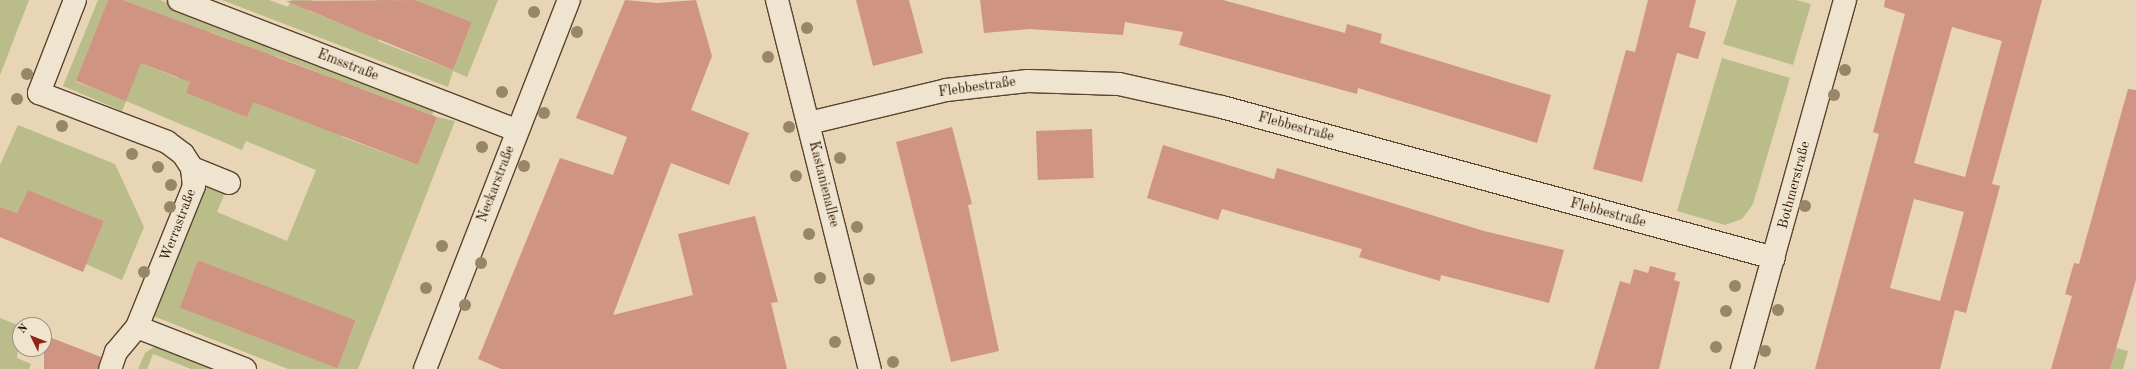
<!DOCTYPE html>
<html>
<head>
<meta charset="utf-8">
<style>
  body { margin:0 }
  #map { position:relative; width:2136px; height:369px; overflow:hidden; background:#e7d5b5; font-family:"Old Standard TT",serif }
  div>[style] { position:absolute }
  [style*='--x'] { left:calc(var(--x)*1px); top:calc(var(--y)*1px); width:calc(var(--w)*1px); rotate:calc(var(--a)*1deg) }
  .green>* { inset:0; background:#babc8a }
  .building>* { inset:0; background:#d09482; transform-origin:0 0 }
  .roads { filter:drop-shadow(1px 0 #5b432e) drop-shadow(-1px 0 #5b432e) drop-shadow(0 1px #5b432e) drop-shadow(0 -1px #5b432e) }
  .minor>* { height:22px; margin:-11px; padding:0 11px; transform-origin:11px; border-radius:11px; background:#efe4cf }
  .trees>* { width:12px; height:12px; margin:-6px; border-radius:50%; background:#988669 }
  span { translate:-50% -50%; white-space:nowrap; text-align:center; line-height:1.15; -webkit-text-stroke:4px #efe4cf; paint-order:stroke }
  .street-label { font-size:14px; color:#2c1201 }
  .north { position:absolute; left:12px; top:317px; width:40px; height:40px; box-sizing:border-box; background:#efe4cf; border:1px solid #a1907d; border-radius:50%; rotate:313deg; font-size:11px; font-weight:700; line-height:16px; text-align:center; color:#2c1201 }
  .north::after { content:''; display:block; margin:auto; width:14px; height:18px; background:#8f2418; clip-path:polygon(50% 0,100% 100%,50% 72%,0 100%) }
</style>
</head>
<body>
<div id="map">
  <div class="green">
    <div style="clip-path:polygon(0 0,29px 0,0 75px)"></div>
    <div style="clip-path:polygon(evenodd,98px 0,108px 0,76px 82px,126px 100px,136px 53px,146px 65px,178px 78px,198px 28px,123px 0,160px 0,436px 106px,432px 115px,360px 88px,342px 137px,418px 165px,437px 117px,455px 121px,358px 369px,288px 369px,143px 312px,192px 168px,229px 183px,217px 212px,287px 241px,316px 170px,246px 141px,242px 150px,126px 101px,122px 111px,63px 86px,98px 0,210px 32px,271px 56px,209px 102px,186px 93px,210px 32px,98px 0,276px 56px,335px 79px,316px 126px,258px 104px,276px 56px,98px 0,198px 260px,257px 283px,240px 331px,180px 307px,198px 260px,98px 0,280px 292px,356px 321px,337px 368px,280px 292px)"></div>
    <div style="clip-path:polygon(222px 0,269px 0,288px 7px,291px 0,313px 0,309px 11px,362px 32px,375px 0,394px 0,378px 41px,453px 70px,472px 22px,415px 0,498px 0,467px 77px,453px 71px,448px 87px)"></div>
    <div style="clip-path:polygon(1737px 0,1796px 0,1811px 4px,1793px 65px,1723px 44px)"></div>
    <div style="clip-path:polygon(1722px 58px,1790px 78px,1753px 204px,1742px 219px,1725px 225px,1677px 211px)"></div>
    <div style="clip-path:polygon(18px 125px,115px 164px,144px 227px,122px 280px,86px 264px,104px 221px,28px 190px,17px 213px,0 207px,0 165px)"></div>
    <div style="clip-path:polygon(0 318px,20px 326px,17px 358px,31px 364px,29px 369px,0 369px)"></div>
    <div style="clip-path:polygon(157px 345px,226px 369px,191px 369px,153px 354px,147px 369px,138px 369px,145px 353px)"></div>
    <div style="clip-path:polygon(2116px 348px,2128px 351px,2123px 369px,2110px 369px)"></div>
  </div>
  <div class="building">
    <div style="clip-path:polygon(108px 0,123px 0,437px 117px,418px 165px,253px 102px,247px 117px,186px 93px,190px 82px,141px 63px,126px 101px,76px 81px)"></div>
    <div style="clip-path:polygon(415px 0,472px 22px,453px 70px,286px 1px)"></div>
    <div style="clip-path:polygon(625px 0,657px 3px,696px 0,712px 56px,691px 110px,749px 133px,729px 185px,671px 163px,613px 315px,693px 295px,678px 234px,755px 216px,778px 302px,771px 303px,787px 369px,501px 369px,478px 359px,560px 158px,613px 175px,627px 137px,576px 118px)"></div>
    <div style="clip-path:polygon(856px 0,909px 0,923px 53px,873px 66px)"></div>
    <div style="clip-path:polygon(980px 0,1223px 0,1345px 33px,1347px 24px,1382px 34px,1380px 43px,1551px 95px,1537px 143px,1358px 88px,1357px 94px,1179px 45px,1183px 32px,1125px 22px,1123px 35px,1029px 29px,984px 33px)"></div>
    <div style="clip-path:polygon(1648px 0,1696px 0,1689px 27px,1706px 32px,1698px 59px,1677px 53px,1642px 182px,1593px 169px,1626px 50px,1635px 52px)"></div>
    <div style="clip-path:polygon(evenodd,1885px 0,2042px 0,1992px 184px,2000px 186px,1966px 313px,1955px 310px,1940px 369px,1815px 369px,1879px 134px,1873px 132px,1905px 14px,1884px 7px,1885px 0,1952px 27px,2002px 41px,1965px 177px,1914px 163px,1952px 27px,1885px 0,1914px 199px,1964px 212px,1940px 301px,1890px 288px,1914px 199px)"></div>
    <div style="clip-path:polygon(2128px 89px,2136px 90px,2136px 280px,2110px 369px,2051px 369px,2072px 296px,2065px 294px,2074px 263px,2079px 264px)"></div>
    <div style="clip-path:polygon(952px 127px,972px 204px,968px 205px,999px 351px,951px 362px,896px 142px)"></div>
    <div style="left:1092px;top:129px;width:49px;height:56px;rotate:88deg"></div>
    <div style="clip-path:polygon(1163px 145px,1274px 179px,1277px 168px,1484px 231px,1564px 250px,1549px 303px,1441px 275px,1440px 281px,1359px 257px,1362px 249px,1222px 209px,1218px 220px,1147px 198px)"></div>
    <div style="clip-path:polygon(28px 190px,104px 221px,83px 272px,0 237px,0 207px,17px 213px)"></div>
    <div style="left:198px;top:260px;width:169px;height:51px;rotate:21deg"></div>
    <div style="clip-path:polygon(1650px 266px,1676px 273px,1674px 280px,1680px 282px,1659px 369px,1594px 369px,1620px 281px,1630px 284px,1634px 269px,1648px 273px)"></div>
    <div style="clip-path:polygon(44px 335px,101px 357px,98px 369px,44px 369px)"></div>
  </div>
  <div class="roads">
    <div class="minor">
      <div style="--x:75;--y:0;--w:100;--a:111.2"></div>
      <div style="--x:39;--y:93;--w:137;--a:20.9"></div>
      <div style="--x:167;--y:142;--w:20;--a:37"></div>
      <div style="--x:183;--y:154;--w:17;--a:57"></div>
      <div style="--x:192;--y:168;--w:18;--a:84"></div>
      <div style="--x:194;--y:186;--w:152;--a:112"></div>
      <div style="--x:137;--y:327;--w:33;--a:130"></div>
      <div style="--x:116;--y:352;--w:18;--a:109"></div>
      <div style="--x:179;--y:0;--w:361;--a:21.1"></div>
      <div style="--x:777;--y:0;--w:381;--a:75.9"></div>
      <div style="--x:809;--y:123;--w:141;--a:-13.5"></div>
      <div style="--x:946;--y:90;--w:82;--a:-6.3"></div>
      <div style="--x:1028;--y:81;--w:91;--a:1.9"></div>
      <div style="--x:1119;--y:84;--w:106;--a:12.6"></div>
      <div style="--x:1222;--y:107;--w:572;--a:15.3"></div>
      <div style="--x:192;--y:168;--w:40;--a:22"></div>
      <div style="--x:137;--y:327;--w:116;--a:21.3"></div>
      <div style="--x:425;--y:369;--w:396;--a:-68.7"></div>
      <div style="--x:1742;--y:369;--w:383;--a:-74.4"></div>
    </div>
  </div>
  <div class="trees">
    <div style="left:534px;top:12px"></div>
    <div style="left:807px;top:28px"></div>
    <div style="left:577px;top:32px"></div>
    <div style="left:768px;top:57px"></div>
    <div style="left:1845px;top:70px"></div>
    <div style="left:27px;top:74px"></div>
    <div style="left:502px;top:92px"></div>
    <div style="left:1834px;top:95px"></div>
    <div style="left:17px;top:99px"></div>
    <div style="left:544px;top:113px"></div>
    <div style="left:62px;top:126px"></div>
    <div style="left:789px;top:127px"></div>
    <div style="left:482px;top:147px"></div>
    <div style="left:132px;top:154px"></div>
    <div style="left:840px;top:158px"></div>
    <div style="left:524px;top:166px"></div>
    <div style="left:158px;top:167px"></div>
    <div style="left:796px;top:176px"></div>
    <div style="left:171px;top:185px"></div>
    <div style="left:1805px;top:206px"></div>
    <div style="left:170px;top:207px"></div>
    <div style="left:857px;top:227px"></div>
    <div style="left:809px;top:234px"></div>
    <div style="left:442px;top:246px"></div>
    <div style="left:481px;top:263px"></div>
    <div style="left:144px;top:272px"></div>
    <div style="left:820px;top:278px"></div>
    <div style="left:869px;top:279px"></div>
    <div style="left:1735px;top:286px"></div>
    <div style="left:426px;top:288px"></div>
    <div style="left:465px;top:305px"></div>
    <div style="left:1778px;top:310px"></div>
    <div style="left:1726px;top:311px"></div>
    <div style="left:835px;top:342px"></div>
    <div style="left:1716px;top:347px"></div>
    <div style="left:1765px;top:351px"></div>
    <div style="left:893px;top:362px"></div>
  </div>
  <div class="street-label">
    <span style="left:348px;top:65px;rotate:21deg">Emsstraße</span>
    <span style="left:977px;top:87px;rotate:-8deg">Flebbestraße</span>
    <span style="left:1296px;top:127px;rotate:15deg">Flebbestraße</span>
    <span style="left:496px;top:184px;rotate:-69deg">Neckarstraße</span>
    <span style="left:824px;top:184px;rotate:76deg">Kastanienallee</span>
    <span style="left:1794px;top:185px;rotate:-75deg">Bothmerstraße</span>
    <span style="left:1608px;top:213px;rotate:15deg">Flebbestraße</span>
    <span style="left:178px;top:225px;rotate:-69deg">Werrastraße</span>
  </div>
  <div class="north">N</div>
</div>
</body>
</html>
